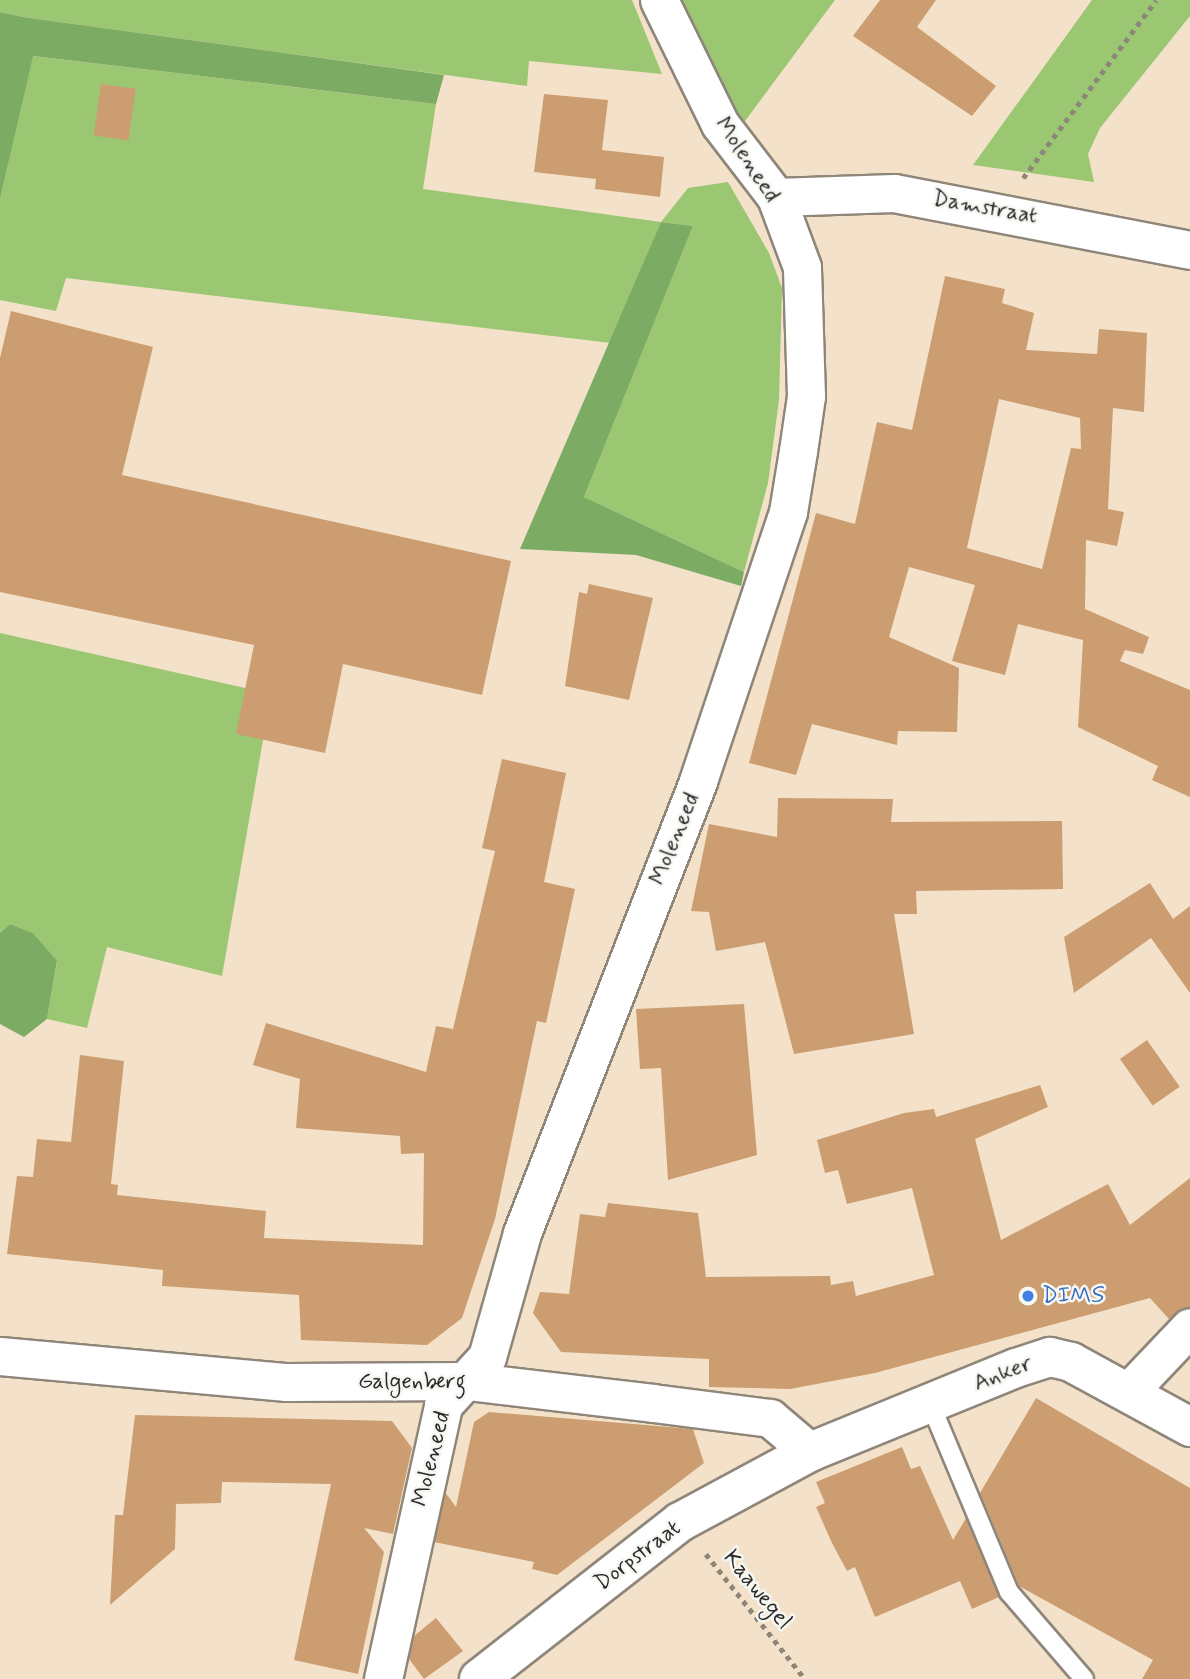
<!DOCTYPE html>
<html>
<head>
<meta charset="utf-8">
<style>
  body { margin:0 }
  #map { position:relative; width:1190px; height:1679px; overflow:hidden; background:#f3e2c9; font-family:Mynerve,sans-serif }
  div>[style] { position:absolute }
  [style*='--x'] { left:calc(var(--x)*1px); top:calc(var(--y)*1px); width:calc(var(--w)*1px); rotate:calc(var(--a)*1deg) }
  .green>* { inset:0; background:#9bc672 }
  .forest>* { inset:0; background:#7cab64 }
  .building>* { inset:0; background:#cc9d70; transform-origin:0 0 }
  .path>* { height:4.5px; margin-top:-2.25px; transform-origin:0; background:repeating-linear-gradient(90deg,#8f867a 0 5px,transparent 0 10px) }
  .roads { filter:drop-shadow(2px 0 #8f867a) drop-shadow(-2px 0 #8f867a) drop-shadow(0 2px #8f867a) drop-shadow(0 -2px #8f867a) }
  .lane>* { height:18px; margin:-9px; padding:0 9px; transform-origin:9px; border-radius:9px; background:#fff }
  .street>* { height:37px; margin:-18.5px; padding:0 18.5px; transform-origin:18.5px; border-radius:18.5px; background:#fff }
  .secondary>* { height:38px; margin:-19px; padding:0 19px; transform-origin:19px; border-radius:19px; background:#fff }
  .dots>* { width:19px; height:19px; translate:-50% -50%; box-sizing:border-box; border:4px solid #f6f6f2; border-radius:50% }
  span { translate:-50% -50%; white-space:nowrap; text-align:center; line-height:1.15; -webkit-text-stroke:5px #f6f6f2; paint-order:stroke }
  .street-label { font-size:23px; color:#2b2b2b }
  .shop-label { font-size:23px; color:#366cbe }
  .left { translate:0 -50%; text-align:left }
</style>
</head>
<body>
<div id="map">
  <div class="green">
    <div style="clip-path:polygon(0 0,632px 0,662px 74px,529px 61px,527px 86px,23px 17px,0 12px)"></div>
    <div style="clip-path:polygon(680px 0,835px 0,739px 129px)"></div>
    <div style="clip-path:polygon(1092px 0,1190px 0,1190px 16px,1100px 128px,1088px 154px,1094px 182px,973px 165px)"></div>
    <div style="clip-path:polygon(32px 56px,436px 104px,423px 189px,661px 222px,688px 188px,728px 182px,769px 253px,782px 288px,779px 400px,768px 483px,744px 572px,584px 497px,693px 226px,661px 222px,611px 343px,66px 278px,56px 311px,0 300px,0 199px)"></div>
    <div style="clip-path:polygon(0 633px,271px 694px,222px 976px,107px 947px,87px 1028px,47px 1019px,57px 962px,33px 933px,10px 924px,0 933px)"></div>
  </div>
  <div class="forest">
    <div style="clip-path:polygon(0 12px,23px 17px,444px 75px,436px 104px,33px 56px,0 199px)"></div>
    <div style="clip-path:polygon(661px 222px,693px 226px,584px 497px,744px 572px,741px 586px,636px 555px,520px 549px)"></div>
    <div style="clip-path:polygon(10px 924px,33px 933px,57px 961px,47px 1019px,24px 1037px,0 1024px,0 933px)"></div>
  </div>
  <div class="building">
    <div style="clip-path:polygon(880px 0,936px 0,917px 27px,996px 86px,972px 116px,853px 36px)"></div>
    <div style="left:101px;top:84px;width:35px;height:52px;rotate:8deg"></div>
    <div style="clip-path:polygon(544px 94px,608px 100px,602px 150px,664px 157px,660px 197px,595px 189px,596px 179px,534px 172px)"></div>
    <div style="clip-path:polygon(evenodd,945px 276px,1005px 289px,1002px 303px,1034px 313px,1026px 350px,1097px 354px,1099px 329px,1147px 333px,1144px 412px,1113px 408px,1108px 509px,1124px 512px,1117px 546px,1086px 540px,1085px 609px,1149px 637px,1143px 654px,1125px 650px,1120px 661px,1190px 690px,1190px 797px,1152px 780px,1158px 766px,1078px 727px,1083px 640px,1018px 624px,1005px 675px,952px 661px,975px 585px,909px 567px,889px 637px,959px 668px,957px 732px,898px 731px,897px 745px,812px 724px,796px 775px,749px 763px,816px 513px,855px 524px,877px 422px,912px 430px,945px 276px,999px 399px,1080px 418px,1081px 449px,1071px 448px,1042px 569px,967px 548px,999px 399px)"></div>
    <div style="clip-path:polygon(11px 311px,153px 347px,122px 475px,511px 561px,482px 695px,343px 664px,325px 753px,236px 734px,254px 645px,0 592px,0 358px)"></div>
    <div style="clip-path:polygon(589px 584px,653px 598px,629px 700px,565px 686px,579px 592px,587px 594px)"></div>
    <div style="clip-path:polygon(502px 759px,566px 773px,544px 882px,575px 889px,546px 1023px,537px 1021px,495px 1219px,462px 1318px,427px 1345px,301px 1340px,299px 1295px,162px 1286px,163px 1270px,7px 1254px,17px 1176px,33px 1177px,37px 1139px,71px 1142px,80px 1055px,124px 1061px,111px 1184px,118px 1185px,117px 1195px,266px 1211px,264px 1238px,423px 1245px,424px 1153px,401px 1154px,400px 1136px,296px 1128px,300px 1079px,253px 1065px,266px 1023px,426px 1072px,436px 1026px,453px 1029px,495px 851px,482px 848px)"></div>
    <div style="clip-path:polygon(778px 798px,893px 799px,891px 822px,1062px 821px,1063px 889px,916px 891px,917px 914px,894px 914px,914px 1034px,794px 1054px,765px 942px,716px 951px,709px 912px,691px 911px,709px 824px,777px 837px)"></div>
    <div style="clip-path:polygon(1150px 883px,1173px 919px,1190px 906px,1190px 993px,1151px 938px,1074px 993px,1064px 937px)"></div>
    <div style="clip-path:polygon(744px 1004px,757px 1155px,668px 1180px,661px 1068px,640px 1069px,636px 1009px)"></div>
    <div style="left:1147px;top:1040px;width:57px;height:33px;rotate:55deg"></div>
    <div style="clip-path:polygon(1040px 1085px,1048px 1107px,975px 1139px,1001px 1240px,1108px 1184px,1130px 1225px,1190px 1178px,1190px 1307px,1169px 1319px,1150px 1298px,875px 1373px,790px 1389px,709px 1387px,709px 1359px,561px 1352px,533px 1313px,540px 1292px,569px 1294px,580px 1214px,605px 1217px,608px 1203px,698px 1213px,706px 1277px,830px 1276px,831px 1285px,853px 1281px,856px 1296px,934px 1275px,912px 1188px,847px 1204px,838px 1170px,825px 1173px,817px 1140px,904px 1113px,934px 1109px,936px 1117px)"></div>
    <div style="clip-path:polygon(1036px 1398px,1190px 1488px,1190px 1679px,1142px 1679px,1153px 1660px,1019px 1586px,980px 1493px)"></div>
    <div style="clip-path:polygon(489px 1412px,693px 1429px,704px 1463px,557px 1575px,532px 1569px,534px 1562px,434px 1542px,445px 1492px,456px 1507px,474px 1422px)"></div>
    <div style="clip-path:polygon(135px 1415px,392px 1421px,412px 1448px,393px 1534px,364px 1528px,384px 1552px,358px 1674px,294px 1660px,331px 1484px,222px 1482px,221px 1503px,176px 1504px,175px 1549px,110px 1605px,115px 1515px,123px 1515px)"></div>
    <div style="clip-path:polygon(902px 1447px,911px 1469px,920px 1466px,953px 1540px,966px 1518px,999px 1597px,972px 1609px,960px 1581px,875px 1617px,855px 1567px,847px 1571px,832px 1543px,816px 1507px,825px 1503px,816px 1482px)"></div>
    <div style="clip-path:polygon(436px 1618px,463px 1651px,424px 1679px,409px 1659px,414px 1636px)"></div>
  </div>
  <div class="path">
    <div style="--x:1023;--y:178;--w:222;--a:-53.2"></div>
    <div style="--x:706;--y:1554;--w:159;--a:51.6"></div>
  </div>
  <div class="roads">
    <div class="lane">
      <div style="--x:930;--y:1403;--w:205;--a:67.3"></div>
      <div style="--x:1009;--y:1592;--w:115;--a:49.2"></div>
    </div>
    <div class="street">
      <div style="--x:776;--y:197;--w:118;--a:-1.9"></div>
      <div style="--x:894;--y:193;--w:301;--a:10.9"></div>
      <div style="--x:0;--y:1356;--w:288;--a:5.2"></div>
      <div style="--x:287;--y:1382;--w:180;--a:-0.3"></div>
      <div style="--x:467;--y:1381;--w:187;--a:6.7"></div>
      <div style="--x:653;--y:1403;--w:118;--a:7.3"></div>
      <div style="--x:770;--y:1418;--w:52;--a:40.4"></div>
      <div style="--x:1129;--y:1391;--w:88;--a:-46.4"></div>
      <div style="--x:383;--y:1679;--w:280;--a:-77.6"></div>
      <div style="--x:443;--y:1405;--w:65;--a:-47.5"></div>
      <div style="--x:487;--y:1357;--w:129;--a:-74.2"></div>
      <div style="--x:522;--y:1233;--w:485;--a:-68.7"></div>
      <div style="--x:698;--y:781;--w:284;--a:-71.5"></div>
      <div style="--x:788;--y:512;--w:62;--a:-80.7"></div>
      <div style="--x:798;--y:451;--w:56;--a:-81.7"></div>
      <div style="--x:806;--y:396;--w:129;--a:-91.8"></div>
      <div style="--x:802;--y:267;--w:75;--a:-110.4"></div>
      <div style="--x:776;--y:197;--w:92;--a:-127.5"></div>
      <div style="--x:720;--y:124;--w:138;--a:-116.2"></div>
    </div>
    <div class="secondary">
      <div style="--x:479;--y:1679;--w:255;--a:-38"></div>
      <div style="--x:680;--y:1522;--w:148;--a:-28.3"></div>
      <div style="--x:810;--y:1452;--w:222;--a:-22.2"></div>
      <div style="--x:1016;--y:1368;--w:36;--a:-18"></div>
      <div style="--x:1050;--y:1357;--w:22;--a:13"></div>
      <div style="--x:1071;--y:1362;--w:136;--a:28.6"></div>
    </div>
  </div>
  <div class="dots">
    <div style="left:1028px;top:1296px;background:#3f7fe0"></div>
  </div>
  <div class="street-label">
    <span style="left:747px;top:160px;rotate:56deg">Moleneed</span>
    <span style="left:985px;top:208px;rotate:10deg">Damstraat</span>
    <span style="left:675px;top:839px;rotate:-68deg">Moleneed</span>
    <span style="left:1003px;top:1374px;rotate:-21deg">Anker</span>
    <span style="left:412px;top:1382px">Galgenberg</span>
    <span style="left:432px;top:1459px;rotate:-76deg">Moleneed</span>
    <span style="left:638px;top:1556px;rotate:-37deg">Dorpstraat</span>
    <span style="left:757px;top:1590px;rotate:51deg">Kaawegel</span>
  </div>
  <div class="shop-label">
    <span class="left" style="left:1042px;top:1296px">DIMS</span>
  </div>
</div>
</body>
</html>
